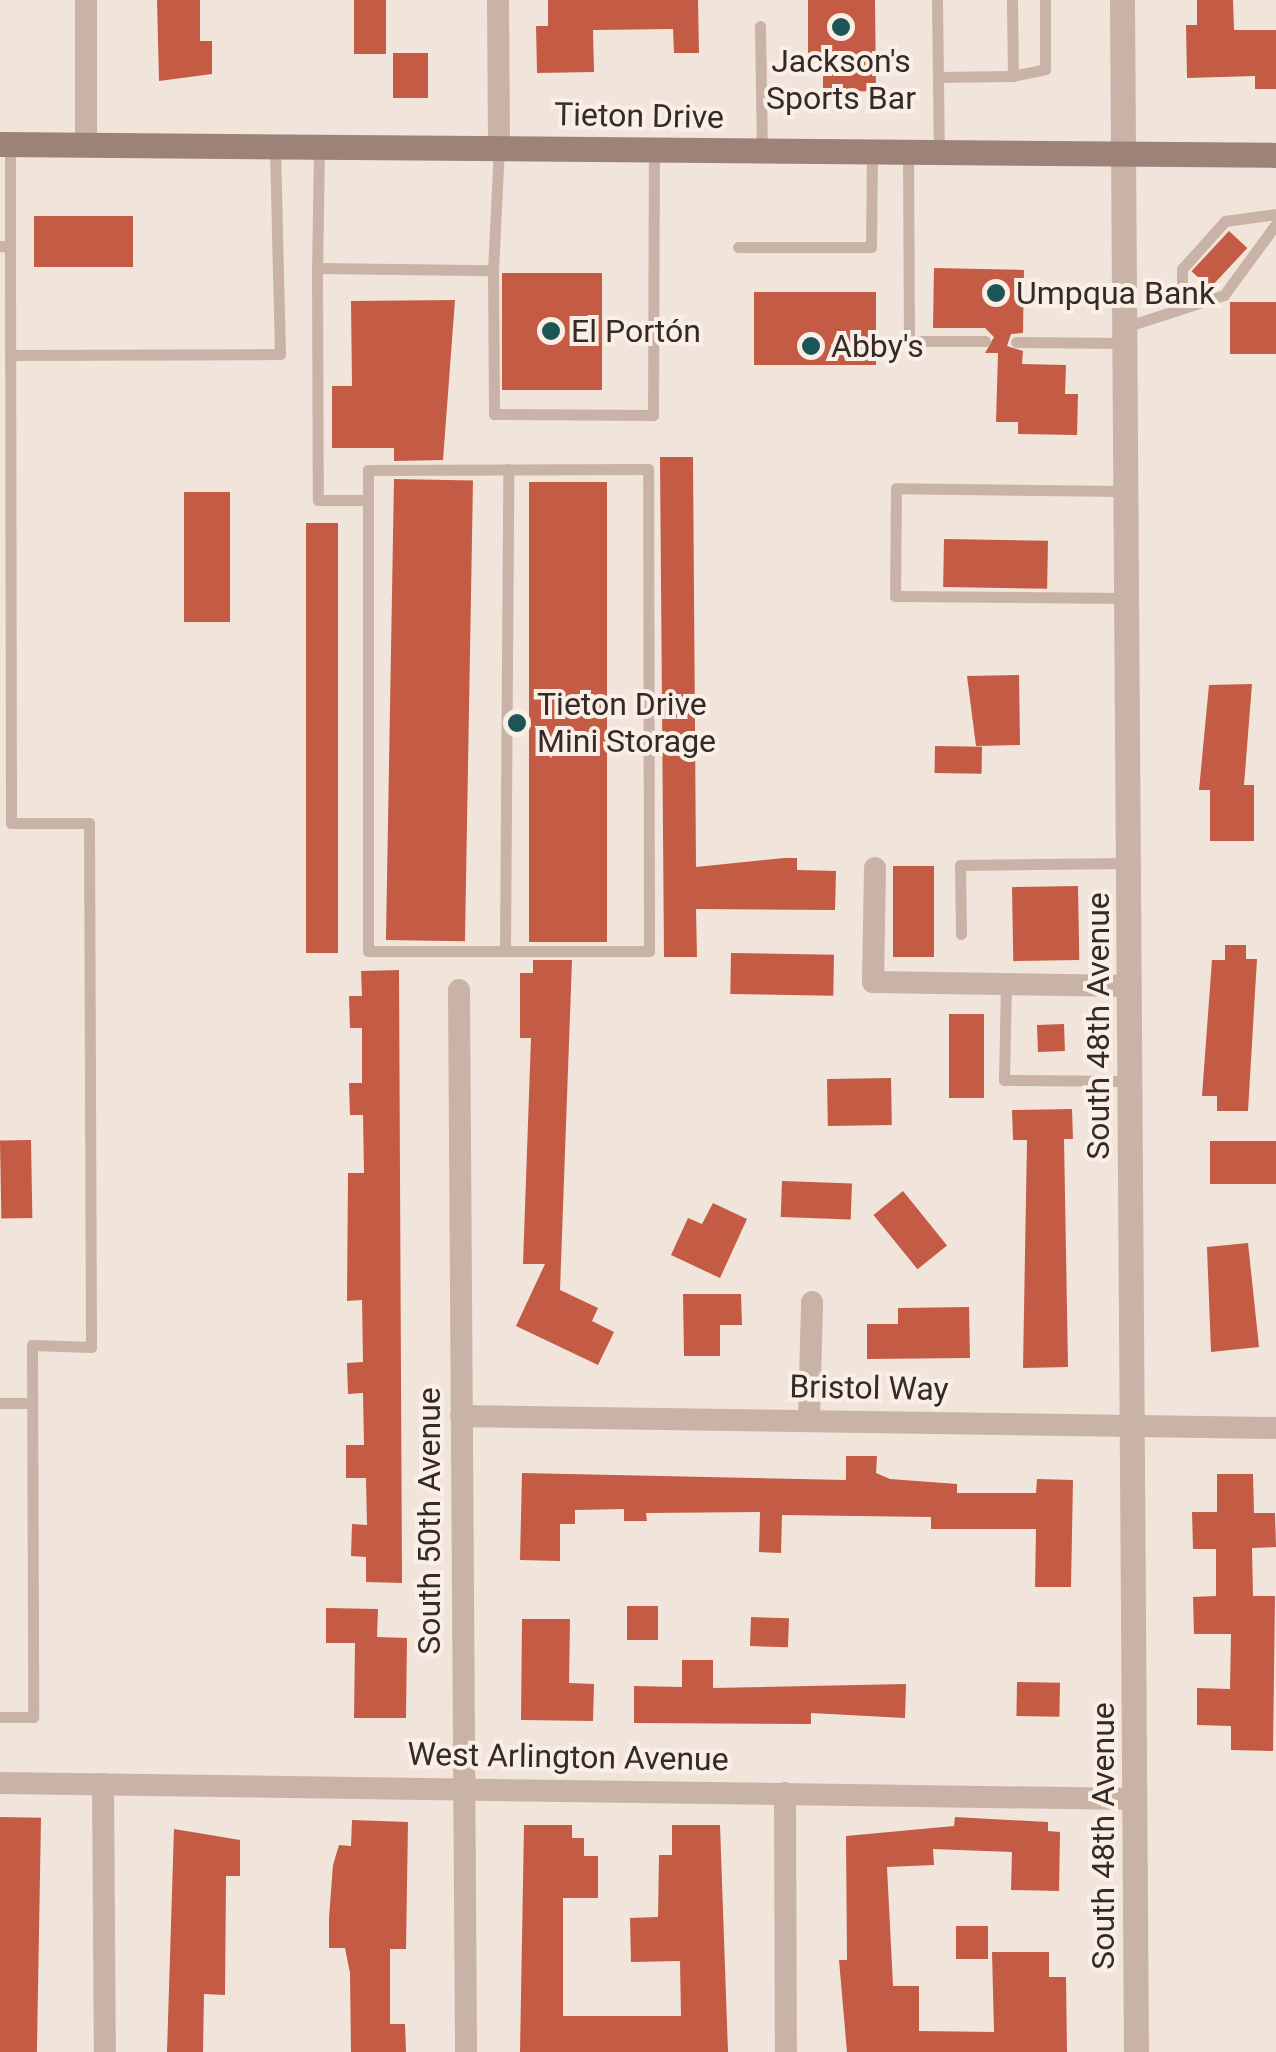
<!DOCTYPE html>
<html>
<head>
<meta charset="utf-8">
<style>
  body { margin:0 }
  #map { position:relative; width:1276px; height:2052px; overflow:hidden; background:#f1e4da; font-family:Roboto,sans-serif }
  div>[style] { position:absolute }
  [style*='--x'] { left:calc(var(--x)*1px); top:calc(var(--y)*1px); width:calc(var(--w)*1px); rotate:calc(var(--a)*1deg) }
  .building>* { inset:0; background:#c45b44; transform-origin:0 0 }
  .service>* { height:11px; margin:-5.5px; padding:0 5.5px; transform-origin:5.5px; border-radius:5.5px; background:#c9b3a6 }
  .minor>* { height:22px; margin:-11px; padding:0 11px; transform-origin:11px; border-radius:11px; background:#c9b3a6 }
  .tertiary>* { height:25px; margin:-12.5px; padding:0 12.5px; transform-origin:12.5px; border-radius:12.5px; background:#c9b3a6 }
  .secondary>* { height:25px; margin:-12.5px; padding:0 12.5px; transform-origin:12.5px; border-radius:12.5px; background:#9c8277 }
  .dots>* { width:28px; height:28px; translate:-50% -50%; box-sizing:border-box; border:5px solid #f9efe6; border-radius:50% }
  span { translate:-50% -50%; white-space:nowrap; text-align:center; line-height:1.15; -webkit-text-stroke:8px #f9efe6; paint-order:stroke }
  .poi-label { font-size:32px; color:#352a27 }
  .left { translate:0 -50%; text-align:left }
  .street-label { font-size:32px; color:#352a27 }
</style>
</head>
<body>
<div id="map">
  <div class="building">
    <div style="clip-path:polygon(157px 0,200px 0,200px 41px,212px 41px,212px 74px,159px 81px)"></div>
    <div style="left:354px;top:0;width:32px;height:54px"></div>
    <div style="clip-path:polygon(548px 0,698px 0,699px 53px,674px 53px,673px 29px,593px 30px,594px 72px,537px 73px,536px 26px,548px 26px)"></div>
    <div style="clip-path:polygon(808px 0,875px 0,876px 91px,823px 92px,823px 55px,808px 55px)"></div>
    <div style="clip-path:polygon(1197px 0,1233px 0,1234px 30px,1276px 30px,1276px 89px,1255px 89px,1255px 76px,1187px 78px,1186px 25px,1197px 25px)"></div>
    <div style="left:393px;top:53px;width:35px;height:45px"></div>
    <div style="left:133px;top:216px;width:51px;height:99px;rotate:90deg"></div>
    <div style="left:1229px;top:231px;width:25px;height:55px;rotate:43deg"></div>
    <div style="clip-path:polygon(934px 268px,1024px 270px,1023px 333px,1011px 334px,1007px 346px,1023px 351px,1022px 364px,1066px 365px,1065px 394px,1078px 394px,1077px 435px,1018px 434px,1018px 422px,996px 422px,998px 353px,985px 353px,994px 337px,985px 328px,933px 328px)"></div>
    <div style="left:502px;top:273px;width:100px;height:117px"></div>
    <div style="left:754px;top:292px;width:122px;height:73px"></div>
    <div style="clip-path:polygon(455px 300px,443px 460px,394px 461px,394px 448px,332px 448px,332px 386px,352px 386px,351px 301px)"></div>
    <div style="left:1276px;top:302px;width:52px;height:46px;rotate:90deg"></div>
    <div style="clip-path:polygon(660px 457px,693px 457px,696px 867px,784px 858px,797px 858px,797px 870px,836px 871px,835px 910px,696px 909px,697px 957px,664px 957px)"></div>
    <div style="left:394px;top:479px;width:79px;height:461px;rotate:1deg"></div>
    <div style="left:607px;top:482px;width:460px;height:78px;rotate:90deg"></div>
    <div style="left:230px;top:492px;width:130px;height:46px;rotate:90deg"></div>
    <div style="left:306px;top:523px;width:32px;height:430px"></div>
    <div style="left:944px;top:539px;width:104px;height:48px;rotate:1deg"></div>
    <div style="clip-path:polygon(1019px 675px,1020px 745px,976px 746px,967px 676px)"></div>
    <div style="clip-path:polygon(1252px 684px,1244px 785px,1254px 785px,1254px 841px,1210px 841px,1210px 790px,1199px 790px,1209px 685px)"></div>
    <div style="left:935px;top:746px;width:47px;height:27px;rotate:1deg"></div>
    <div style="left:893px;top:866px;width:41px;height:91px"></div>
    <div style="left:1078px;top:886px;width:74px;height:66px;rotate:89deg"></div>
    <div style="clip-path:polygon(1225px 945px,1246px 945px,1246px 959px,1257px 959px,1248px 1111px,1217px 1111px,1217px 1096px,1202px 1096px,1212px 960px,1225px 960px)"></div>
    <div style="left:731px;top:953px;width:103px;height:41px;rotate:1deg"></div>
    <div style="clip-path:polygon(533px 960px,572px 960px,560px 1290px,598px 1308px,592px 1321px,614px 1332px,598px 1365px,516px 1326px,545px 1264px,523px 1264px,531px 1038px,520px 1038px,520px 973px,533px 973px)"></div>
    <div style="clip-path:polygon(399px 970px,402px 1583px,366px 1582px,366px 1557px,351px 1556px,352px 1524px,367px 1525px,366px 1478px,346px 1478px,346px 1445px,364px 1445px,363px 1393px,348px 1394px,347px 1363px,363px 1362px,362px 1300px,347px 1301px,348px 1173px,364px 1173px,363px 1115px,350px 1115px,349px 1083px,362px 1083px,362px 1028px,350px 1028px,349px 996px,362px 996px,361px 971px)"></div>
    <div style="left:949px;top:1014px;width:35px;height:84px"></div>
    <div style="left:1064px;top:1024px;width:27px;height:27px;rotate:88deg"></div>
    <div style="left:891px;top:1078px;width:47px;height:64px;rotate:89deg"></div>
    <div style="clip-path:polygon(1072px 1109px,1073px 1139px,1064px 1139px,1068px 1367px,1023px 1368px,1027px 1140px,1013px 1140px,1012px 1110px)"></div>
    <div style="left:31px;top:1140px;width:78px;height:31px;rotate:89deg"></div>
    <div style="left:1276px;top:1141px;width:43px;height:66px;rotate:90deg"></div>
    <div style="left:782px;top:1181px;width:70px;height:36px;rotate:2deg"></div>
    <div style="left:903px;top:1191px;width:70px;height:38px;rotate:51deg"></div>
    <div style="clip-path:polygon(713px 1203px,747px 1219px,720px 1278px,671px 1255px,688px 1218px,702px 1224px)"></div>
    <div style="clip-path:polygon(1248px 1243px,1259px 1347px,1211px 1352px,1207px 1247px)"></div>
    <div style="clip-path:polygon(683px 1294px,741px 1294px,742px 1325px,720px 1325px,720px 1356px,684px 1356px)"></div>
    <div style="clip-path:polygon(969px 1307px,970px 1358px,867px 1359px,867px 1324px,898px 1324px,898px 1308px)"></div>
    <div style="clip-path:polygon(846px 1456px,877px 1456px,876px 1473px,890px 1479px,957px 1484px,957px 1493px,1036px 1493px,1037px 1479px,1073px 1480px,1071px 1587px,1035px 1587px,1036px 1529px,931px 1529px,931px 1517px,782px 1515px,781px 1553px,759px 1552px,760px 1512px,646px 1513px,647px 1521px,624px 1521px,624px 1509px,575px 1510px,575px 1524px,560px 1524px,560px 1561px,520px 1560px,522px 1473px,846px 1480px)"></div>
    <div style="clip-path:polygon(1217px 1474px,1253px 1474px,1254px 1513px,1275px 1513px,1276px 1547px,1252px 1548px,1253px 1596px,1275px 1596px,1273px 1751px,1231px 1750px,1231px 1726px,1197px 1725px,1197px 1688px,1230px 1689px,1231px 1634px,1194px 1634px,1193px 1597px,1216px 1596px,1216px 1549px,1193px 1549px,1192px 1512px,1217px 1512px)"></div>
    <div style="left:627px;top:1606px;width:31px;height:34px"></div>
    <div style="clip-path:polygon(326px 1608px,378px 1609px,377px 1637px,407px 1638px,406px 1718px,354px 1718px,355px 1643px,326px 1643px)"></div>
    <div style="left:751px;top:1617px;width:38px;height:29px;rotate:2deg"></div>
    <div style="clip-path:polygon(522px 1619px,570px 1619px,569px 1683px,594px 1684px,593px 1721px,521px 1720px)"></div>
    <div style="clip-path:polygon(682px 1660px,713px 1660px,713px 1688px,906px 1684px,905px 1718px,811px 1713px,811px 1724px,634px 1723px,634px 1686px,682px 1687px)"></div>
    <div style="left:1017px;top:1682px;width:43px;height:34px;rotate:1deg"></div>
    <div style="left:0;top:1817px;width:41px;height:235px;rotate:1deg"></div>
    <div style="clip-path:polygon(955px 1817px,1048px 1822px,1048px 1831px,1060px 1832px,1059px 1891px,1011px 1890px,1012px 1852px,933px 1849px,934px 1865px,887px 1867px,893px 1986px,919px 1986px,919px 2031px,994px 2032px,992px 1952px,1049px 1952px,1049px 1977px,1066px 1977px,1067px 2052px,847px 2052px,839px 1960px,847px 1960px,846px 1836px,954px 1826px)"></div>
    <div style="clip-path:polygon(352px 1820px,408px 1822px,406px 1949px,390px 1949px,390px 2024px,405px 2024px,406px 2052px,351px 2052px,350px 1973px,345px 1948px,329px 1948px,329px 1918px,333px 1865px,339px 1845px,351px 1846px)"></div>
    <div style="clip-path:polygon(524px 1825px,572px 1825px,572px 1838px,584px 1838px,584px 1856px,598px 1856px,598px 1898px,563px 1898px,563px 2016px,681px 2016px,680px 1961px,631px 1962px,630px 1918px,658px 1917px,659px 1855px,672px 1855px,672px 1825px,720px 1825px,728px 2052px,520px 2052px)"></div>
    <div style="clip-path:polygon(174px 1829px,240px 1840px,240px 1876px,226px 1876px,225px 1995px,204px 1994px,203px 2052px,167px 2052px)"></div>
    <div style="left:956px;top:1926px;width:32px;height:33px"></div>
  </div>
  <div class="service">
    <div style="--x:937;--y:0;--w:154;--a:89.3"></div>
    <div style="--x:760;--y:26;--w:125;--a:89.1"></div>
    <div style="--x:1013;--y:76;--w:33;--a:-12"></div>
    <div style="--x:1045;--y:69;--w:69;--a:-90"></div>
    <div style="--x:938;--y:77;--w:75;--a:-0.8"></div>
    <div style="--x:1013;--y:76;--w:76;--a:-90.8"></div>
    <div style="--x:10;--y:144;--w:103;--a:90"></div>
    <div style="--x:319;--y:146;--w:122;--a:90.9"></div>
    <div style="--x:317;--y:268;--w:176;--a:0.7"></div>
    <div style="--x:493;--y:270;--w:122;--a:-87.2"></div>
    <div style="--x:908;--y:153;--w:188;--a:89.7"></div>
    <div style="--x:909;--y:341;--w:76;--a:0"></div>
    <div style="--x:0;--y:246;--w:10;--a:6"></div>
    <div style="--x:10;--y:247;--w:576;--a:89.9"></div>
    <div style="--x:11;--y:823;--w:78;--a:0"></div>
    <div style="--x:89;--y:823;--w:524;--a:89.78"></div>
    <div style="--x:91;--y:1347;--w:59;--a:-178.1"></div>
    <div style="--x:32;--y:1345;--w:372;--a:89.8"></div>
    <div style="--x:33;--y:1717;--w:33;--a:180"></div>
    <div style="--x:738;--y:247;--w:133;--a:0"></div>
    <div style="--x:871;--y:247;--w:94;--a:-89.4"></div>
    <div style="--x:317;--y:268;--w:232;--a:89.8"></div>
    <div style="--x:318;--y:500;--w:50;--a:0"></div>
    <div style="--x:368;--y:500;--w:451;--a:90"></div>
    <div style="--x:368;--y:951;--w:281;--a:0"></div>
    <div style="--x:649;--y:951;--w:482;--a:-90.1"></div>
    <div style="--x:648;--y:469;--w:280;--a:179.8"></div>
    <div style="--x:368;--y:470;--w:30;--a:90"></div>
    <div style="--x:493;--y:270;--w:144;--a:89.6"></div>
    <div style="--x:494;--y:414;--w:159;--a:0.4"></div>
    <div style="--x:653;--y:415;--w:264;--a:-89.8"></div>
    <div style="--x:1182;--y:305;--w:36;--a:-90"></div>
    <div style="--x:1182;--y:269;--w:64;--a:-48.1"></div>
    <div style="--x:1225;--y:221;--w:51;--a:-7.8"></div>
    <div style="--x:1125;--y:327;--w:104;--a:-17.9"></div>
    <div style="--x:1224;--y:295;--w:88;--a:-53.8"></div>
    <div style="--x:1016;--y:342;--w:109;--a:0.5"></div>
    <div style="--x:11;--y:355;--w:269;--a:-0.2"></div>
    <div style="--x:280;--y:354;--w:206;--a:-91.4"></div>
    <div style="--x:1126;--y:491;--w:230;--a:-179.3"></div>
    <div style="--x:896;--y:488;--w:108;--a:90.5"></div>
    <div style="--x:895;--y:596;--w:232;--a:0.5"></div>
    <div style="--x:961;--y:934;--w:69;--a:-90.8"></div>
    <div style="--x:960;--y:865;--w:169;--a:-0.7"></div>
    <div style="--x:505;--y:951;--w:482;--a:-89.6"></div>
    <div style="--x:1006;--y:984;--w:96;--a:91.2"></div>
    <div style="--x:1004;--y:1080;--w:127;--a:0.5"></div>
    <div style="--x:0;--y:1403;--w:32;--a:0"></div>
  </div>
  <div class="minor">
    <div style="--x:86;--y:0;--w:145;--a:90"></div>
    <div style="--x:498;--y:0;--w:146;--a:89.6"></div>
    <div style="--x:875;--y:868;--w:114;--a:91"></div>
    <div style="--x:873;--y:982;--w:257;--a:0.9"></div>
    <div style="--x:459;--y:990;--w:1062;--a:89.62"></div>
    <div style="--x:461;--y:1416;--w:815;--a:0.84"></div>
    <div style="--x:809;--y:1420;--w:118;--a:-88.5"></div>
    <div style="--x:0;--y:1783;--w:1135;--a:0.81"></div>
    <div style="--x:103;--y:1784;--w:268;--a:89.6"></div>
    <div style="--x:785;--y:1793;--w:259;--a:89.8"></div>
  </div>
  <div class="tertiary">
    <div style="--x:1122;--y:0;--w:2052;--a:89.61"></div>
  </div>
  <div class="secondary">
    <div style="--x:0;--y:144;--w:1276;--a:0.49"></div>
  </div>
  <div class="dots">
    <div style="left:841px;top:27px;background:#1d5556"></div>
    <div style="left:996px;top:293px;background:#1d5556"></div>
    <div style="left:551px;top:331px;background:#1d5556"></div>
    <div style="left:811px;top:346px;background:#1d5556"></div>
    <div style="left:517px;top:723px;background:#1d5556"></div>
  </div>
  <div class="poi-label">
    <span style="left:841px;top:80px">Jackson's<br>Sports Bar</span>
    <span class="left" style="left:1016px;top:293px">Umpqua Bank</span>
    <span class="left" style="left:571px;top:331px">El Portón</span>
    <span class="left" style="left:831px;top:346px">Abby's</span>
    <span class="left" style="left:537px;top:723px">Tieton Drive<br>Mini Storage</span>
  </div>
  <div class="street-label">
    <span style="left:639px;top:116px;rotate:1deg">Tieton Drive</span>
    <span style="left:1098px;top:1026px;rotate:-90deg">South 48th Avenue</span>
    <span style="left:869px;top:1388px;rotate:1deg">Bristol Way</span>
    <span style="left:429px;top:1521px;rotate:-90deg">South 50th Avenue</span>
    <span style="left:568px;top:1757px;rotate:1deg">West Arlington Avenue</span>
    <span style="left:1103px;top:1836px;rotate:-90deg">South 48th Avenue</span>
  </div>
</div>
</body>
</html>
